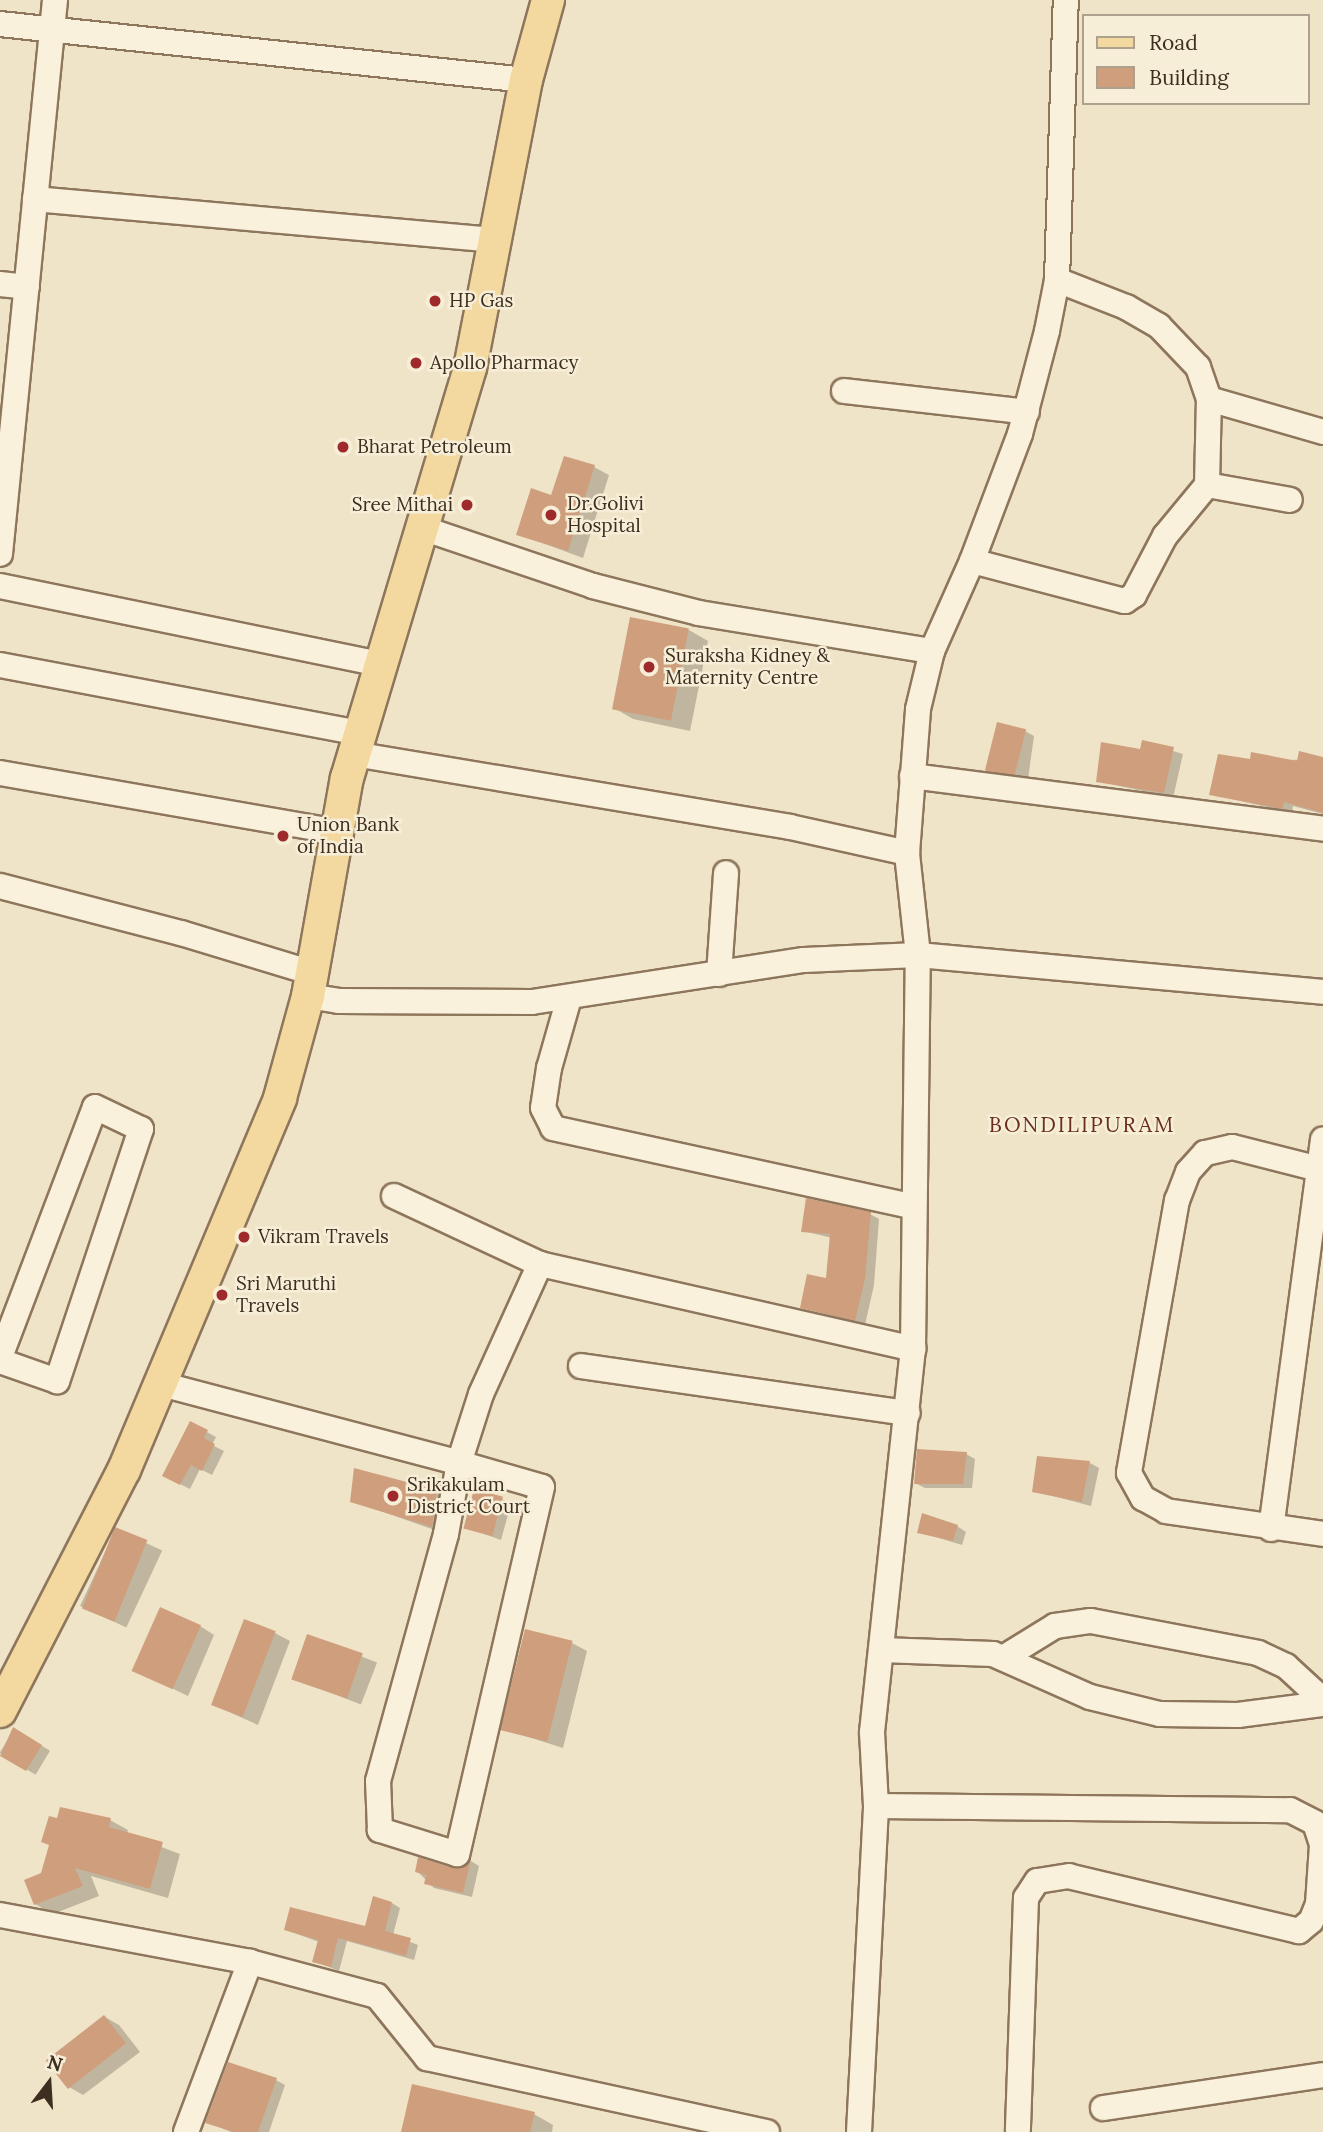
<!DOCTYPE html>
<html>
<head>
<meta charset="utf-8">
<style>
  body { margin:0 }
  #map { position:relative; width:1323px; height:2132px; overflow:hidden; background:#f0e4c8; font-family:Lora,serif }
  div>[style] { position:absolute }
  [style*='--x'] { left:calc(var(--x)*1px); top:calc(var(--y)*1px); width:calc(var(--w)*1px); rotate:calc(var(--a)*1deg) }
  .shadow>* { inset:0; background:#0003; transform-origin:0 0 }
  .building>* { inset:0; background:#cf9f7d; transform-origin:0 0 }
  .roads { filter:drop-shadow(2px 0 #8d765c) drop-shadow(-2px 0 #8d765c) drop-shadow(0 2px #8d765c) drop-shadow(0 -2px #8d765c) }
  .minor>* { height:24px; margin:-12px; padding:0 12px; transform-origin:12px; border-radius:12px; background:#faf1dc }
  .major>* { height:32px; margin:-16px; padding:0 16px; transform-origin:16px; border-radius:16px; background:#f3d9a0 }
  .dots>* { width:19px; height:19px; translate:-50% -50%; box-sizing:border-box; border:4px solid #f7eed8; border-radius:50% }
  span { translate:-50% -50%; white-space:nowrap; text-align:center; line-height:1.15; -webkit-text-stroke:5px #f7eed8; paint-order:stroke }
  .poi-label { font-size:19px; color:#3d2e20 }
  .left { translate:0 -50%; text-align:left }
  .right { translate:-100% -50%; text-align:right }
  .neighbourhood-label { font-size:21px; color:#6b2e1e; letter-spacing:2px }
  .legend { position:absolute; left:1082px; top:14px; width:228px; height:91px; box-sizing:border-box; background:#f7eed8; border:2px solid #ada18e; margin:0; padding:9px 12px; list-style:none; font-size:21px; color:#3d2e20 }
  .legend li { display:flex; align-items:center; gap:14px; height:35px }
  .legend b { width:35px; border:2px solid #ada18e }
  .north { position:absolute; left:14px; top:2048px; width:70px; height:70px; -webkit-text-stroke:5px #f7eed8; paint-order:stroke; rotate:17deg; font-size:19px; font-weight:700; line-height:28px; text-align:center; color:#3d2e20 }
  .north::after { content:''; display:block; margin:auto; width:24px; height:32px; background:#3d2e20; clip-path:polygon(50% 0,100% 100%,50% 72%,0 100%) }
</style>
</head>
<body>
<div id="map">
  <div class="shadow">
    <div style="clip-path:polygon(594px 467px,609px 475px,583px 558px,518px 534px,552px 497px)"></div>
    <div style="clip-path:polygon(689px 630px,708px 641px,690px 731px,633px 719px,614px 708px)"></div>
    <div style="clip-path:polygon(1025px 731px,1034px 736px,1028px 779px,991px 770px)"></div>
    <div style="clip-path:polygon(1143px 742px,1183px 754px,1173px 798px,1098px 781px,1141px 751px)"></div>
    <div style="clip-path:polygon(1323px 759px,1323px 814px,1293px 806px,1292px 813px,1211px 794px,1251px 761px)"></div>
    <div style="clip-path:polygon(870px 1214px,879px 1219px,874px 1285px,865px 1325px,802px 1307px,827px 1280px,832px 1238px,803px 1231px)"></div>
    <div style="clip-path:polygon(207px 1432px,216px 1437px,212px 1445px,224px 1451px,212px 1475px,200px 1469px,190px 1489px,174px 1481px)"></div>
    <div style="clip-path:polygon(966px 1454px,975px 1459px,972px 1488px,925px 1488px,915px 1483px)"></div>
    <div style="clip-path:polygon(1090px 1463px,1099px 1468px,1091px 1506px,1034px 1491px)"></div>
    <div style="clip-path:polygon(436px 1491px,450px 1500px,446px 1534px,352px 1501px)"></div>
    <div style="clip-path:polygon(502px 1499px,511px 1504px,501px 1540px,465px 1527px)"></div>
    <div style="clip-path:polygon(957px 1526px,966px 1532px,962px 1545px,919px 1532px)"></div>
    <div style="left:116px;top:1529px;width:51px;height:85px;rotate:25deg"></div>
    <div style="clip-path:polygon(200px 1626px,214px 1635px,188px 1696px,134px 1670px)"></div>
    <div style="clip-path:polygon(275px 1633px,290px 1641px,258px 1725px,213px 1705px)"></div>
    <div style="left:308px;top:1636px;width:74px;height:45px;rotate:21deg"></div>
    <div style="clip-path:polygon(572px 1643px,587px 1651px,563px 1748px,503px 1729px)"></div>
    <div style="left:14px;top:1729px;width:42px;height:28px;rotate:31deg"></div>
    <div style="clip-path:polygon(110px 1820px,128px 1830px,127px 1834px,180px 1854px,168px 1898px,91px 1876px,99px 1896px,53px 1914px,35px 1904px,42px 1874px)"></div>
    <div style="clip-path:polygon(471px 1861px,479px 1866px,472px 1897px,434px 1888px,417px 1871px,453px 1870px)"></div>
    <div style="clip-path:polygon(392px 1903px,400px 1908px,393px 1935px,418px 1945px,414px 1960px,347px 1941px,339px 1971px,314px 1961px,319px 1942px,286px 1930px,366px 1928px)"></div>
    <div style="clip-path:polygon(105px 2017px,119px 2025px,140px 2052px,83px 2095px,69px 2087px)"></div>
    <div style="clip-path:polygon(276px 2080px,285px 2085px,269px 2132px,231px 2132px,207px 2122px)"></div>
    <div style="clip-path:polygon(534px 2114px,553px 2125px,552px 2132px,403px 2132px)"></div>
  </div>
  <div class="building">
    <div style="clip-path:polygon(564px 456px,595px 465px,568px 551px,516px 535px,531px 488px,551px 495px)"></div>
    <div style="left:630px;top:617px;width:60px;height:94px;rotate:11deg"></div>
    <div style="left:997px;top:722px;width:30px;height:50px;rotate:14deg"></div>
    <div style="clip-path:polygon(1142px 740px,1174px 747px,1164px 793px,1096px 782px,1101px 742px,1140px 749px)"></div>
    <div style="clip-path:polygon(1299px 751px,1323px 757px,1323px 813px,1284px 802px,1282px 809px,1209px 795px,1218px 754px,1250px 759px,1251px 752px,1297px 761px)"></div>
    <div style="clip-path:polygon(806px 1198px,871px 1212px,865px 1279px,855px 1321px,800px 1308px,807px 1274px,826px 1278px,830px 1234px,801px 1232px)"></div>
    <div style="clip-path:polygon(190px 1421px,208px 1430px,204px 1438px,215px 1444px,202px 1471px,191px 1465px,180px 1485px,162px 1476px)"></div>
    <div style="clip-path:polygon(917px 1449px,967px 1452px,963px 1484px,914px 1484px)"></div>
    <div style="clip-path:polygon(1037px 1456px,1090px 1461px,1082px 1502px,1032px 1492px)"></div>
    <div style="clip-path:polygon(354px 1468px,437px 1490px,432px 1527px,350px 1502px)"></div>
    <div style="left:474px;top:1489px;width:30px;height:41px;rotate:15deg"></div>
    <div style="clip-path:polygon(922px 1513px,958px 1525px,953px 1541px,917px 1533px)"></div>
    <div style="left:115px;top:1527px;width:35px;height:88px;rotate:22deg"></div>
    <div style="left:160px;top:1607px;width:45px;height:70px;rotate:24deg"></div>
    <div style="left:244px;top:1619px;width:34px;height:92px;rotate:21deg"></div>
    <div style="left:525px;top:1629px;width:49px;height:104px;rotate:14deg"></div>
    <div style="left:307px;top:1634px;width:59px;height:48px;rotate:19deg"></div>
    <div style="clip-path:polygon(13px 1727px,42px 1745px,26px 1771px,0 1756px)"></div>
    <div style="clip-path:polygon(60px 1807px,111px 1818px,109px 1827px,163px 1842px,150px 1889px,75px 1868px,83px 1886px,34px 1905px,24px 1880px,41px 1873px,49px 1845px,41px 1842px,49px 1816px,57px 1818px)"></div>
    <div style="clip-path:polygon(418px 1857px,453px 1868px,471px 1859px,463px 1893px,424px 1884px,426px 1875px,415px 1872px)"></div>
    <div style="clip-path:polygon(373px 1896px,392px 1902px,385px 1931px,411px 1938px,406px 1956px,338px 1938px,331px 1967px,312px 1962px,318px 1940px,284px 1930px,290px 1907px,365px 1926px)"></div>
    <div style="left:104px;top:2015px;width:36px;height:74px;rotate:52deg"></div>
    <div style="clip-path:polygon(228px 2062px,277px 2078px,258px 2132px,234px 2132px,205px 2123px)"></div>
    <div style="clip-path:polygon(412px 2084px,535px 2112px,530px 2132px,401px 2132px)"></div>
  </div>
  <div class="roads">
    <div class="minor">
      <div style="--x:0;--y:24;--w:529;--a:6.08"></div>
      <div style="--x:35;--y:199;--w:465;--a:5.1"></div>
      <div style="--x:0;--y:284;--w:27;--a:6"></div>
      <div style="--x:844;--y:391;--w:184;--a:6.5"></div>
      <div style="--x:1209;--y:399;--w:119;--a:16.1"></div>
      <div style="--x:1207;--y:485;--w:84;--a:10.2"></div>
      <div style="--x:425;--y:529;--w:177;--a:18.7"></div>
      <div style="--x:593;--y:586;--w:109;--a:14.3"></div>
      <div style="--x:699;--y:613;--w:236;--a:9.3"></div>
      <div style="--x:0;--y:554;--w:557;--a:-84.33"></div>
      <div style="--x:972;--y:561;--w:158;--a:14.7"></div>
      <div style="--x:1125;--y:601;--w:11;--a:-34"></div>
      <div style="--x:1134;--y:595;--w:67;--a:-62.3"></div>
      <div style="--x:1165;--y:536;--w:66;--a:-50.5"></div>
      <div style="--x:1207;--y:485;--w:86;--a:-88.7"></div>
      <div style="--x:1209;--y:399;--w:34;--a:-109"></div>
      <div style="--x:1198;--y:367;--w:57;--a:-133.6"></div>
      <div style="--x:1159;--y:326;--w:38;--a:-150"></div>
      <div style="--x:1126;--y:307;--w:74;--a:-158.6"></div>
      <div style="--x:0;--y:586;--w:389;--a:11.6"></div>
      <div style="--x:0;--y:665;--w:366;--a:10.7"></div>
      <div style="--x:354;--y:754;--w:442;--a:9.5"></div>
      <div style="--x:790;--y:827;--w:120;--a:12.5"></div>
      <div style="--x:0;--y:773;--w:342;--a:9.9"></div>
      <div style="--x:912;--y:776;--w:414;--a:7.3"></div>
      <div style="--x:0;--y:886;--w:187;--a:14.6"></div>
      <div style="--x:181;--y:933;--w:138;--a:16.9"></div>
      <div style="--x:719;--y:974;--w:101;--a:-86"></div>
      <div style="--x:308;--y:996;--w:31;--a:9"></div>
      <div style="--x:339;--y:1001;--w:193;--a:0.3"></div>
      <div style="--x:532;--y:1002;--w:275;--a:-8.8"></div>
      <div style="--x:804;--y:960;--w:114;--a:-2.5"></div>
      <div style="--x:918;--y:955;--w:407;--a:5.2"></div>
      <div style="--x:569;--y:998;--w:73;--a:105.9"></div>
      <div style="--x:549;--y:1068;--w:40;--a:98.5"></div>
      <div style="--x:543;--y:1108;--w:22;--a:63"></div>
      <div style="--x:553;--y:1128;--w:367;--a:12.3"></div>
      <div style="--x:1323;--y:1170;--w:94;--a:-165.8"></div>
      <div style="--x:1232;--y:1147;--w:28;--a:167"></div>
      <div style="--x:1205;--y:1153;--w:25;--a:132"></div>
      <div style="--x:1188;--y:1172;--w:30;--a:111"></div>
      <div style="--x:1177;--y:1200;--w:277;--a:100"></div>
      <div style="--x:1129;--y:1473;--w:29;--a:61"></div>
      <div style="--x:1143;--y:1498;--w:26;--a:29"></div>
      <div style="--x:1166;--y:1511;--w:159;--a:8.3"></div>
      <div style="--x:394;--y:1196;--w:161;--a:25"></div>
      <div style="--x:0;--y:1357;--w:267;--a:-69.2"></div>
      <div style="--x:95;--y:1107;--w:51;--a:25.6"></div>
      <div style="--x:141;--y:1129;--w:266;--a:108.4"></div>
      <div style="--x:57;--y:1381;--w:60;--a:-160.7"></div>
      <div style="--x:581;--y:1366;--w:330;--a:8.2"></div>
      <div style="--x:161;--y:1384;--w:308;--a:14.8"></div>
      <div style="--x:459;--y:1463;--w:72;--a:-72.3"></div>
      <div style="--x:481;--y:1394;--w:143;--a:-65.6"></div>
      <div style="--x:540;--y:1264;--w:383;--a:12.8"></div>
      <div style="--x:459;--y:1463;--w:86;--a:16.1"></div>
      <div style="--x:542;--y:1487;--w:377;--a:103"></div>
      <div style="--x:457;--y:1854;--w:81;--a:-162.7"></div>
      <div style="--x:380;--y:1830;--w:49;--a:-92.3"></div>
      <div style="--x:378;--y:1781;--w:256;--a:-74.6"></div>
      <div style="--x:446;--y:1534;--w:72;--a:-79.6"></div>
      <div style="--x:1271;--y:1529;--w:393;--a:-82.4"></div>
      <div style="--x:881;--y:1650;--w:112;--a:2"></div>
      <div style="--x:993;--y:1654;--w:106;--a:23.9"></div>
      <div style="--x:1090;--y:1697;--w:72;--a:13.7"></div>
      <div style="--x:1160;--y:1714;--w:78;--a:0.7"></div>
      <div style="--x:1238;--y:1715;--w:86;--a:-7.4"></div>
      <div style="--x:1003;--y:1658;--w:61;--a:-31.6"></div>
      <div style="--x:1055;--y:1626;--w:36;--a:-8"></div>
      <div style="--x:1091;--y:1621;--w:170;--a:10.8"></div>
      <div style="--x:1258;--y:1653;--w:31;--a:25"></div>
      <div style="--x:1286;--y:1666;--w:50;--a:42.6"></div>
      <div style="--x:876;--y:1806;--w:414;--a:0.6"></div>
      <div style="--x:1290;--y:1810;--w:28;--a:27"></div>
      <div style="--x:1315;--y:1823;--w:23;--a:72"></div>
      <div style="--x:1322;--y:1845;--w:59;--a:93.9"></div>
      <div style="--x:1318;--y:1904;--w:18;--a:112"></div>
      <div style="--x:1311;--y:1921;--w:16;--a:140"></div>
      <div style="--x:1299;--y:1931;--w:236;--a:-166.6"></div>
      <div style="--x:1069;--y:1876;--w:32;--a:171"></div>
      <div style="--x:1037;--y:1881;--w:20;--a:123"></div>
      <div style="--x:1026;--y:1898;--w:232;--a:92"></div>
      <div style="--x:0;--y:1915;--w:254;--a:10.6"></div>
      <div style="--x:250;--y:1962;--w:131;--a:15"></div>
      <div style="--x:377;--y:1996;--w:80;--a:51.1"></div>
      <div style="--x:427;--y:2058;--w:348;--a:12.3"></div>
      <div style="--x:1103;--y:2108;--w:222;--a:-8.5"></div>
      <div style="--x:186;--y:2132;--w:182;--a:-69.4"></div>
      <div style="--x:859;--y:2132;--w:326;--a:-87"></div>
      <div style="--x:876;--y:1806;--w:74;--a:-93.1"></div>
      <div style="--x:872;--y:1732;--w:385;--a:-83.9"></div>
      <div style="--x:913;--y:1349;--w:394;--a:-89.3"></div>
      <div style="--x:918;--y:955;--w:103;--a:-96.2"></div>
      <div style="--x:907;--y:853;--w:144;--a:-85.6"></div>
      <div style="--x:918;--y:709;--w:60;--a:-76.4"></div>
      <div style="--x:932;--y:651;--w:98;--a:-66"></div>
      <div style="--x:972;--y:561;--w:136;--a:-69.3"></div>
      <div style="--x:1020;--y:434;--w:106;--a:-75.3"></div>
      <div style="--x:1047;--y:331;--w:52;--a:-78.9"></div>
      <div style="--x:1057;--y:280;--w:280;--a:-88.2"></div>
    </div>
    <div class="major">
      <div style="--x:0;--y:1711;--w:271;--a:-62.8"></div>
      <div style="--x:124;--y:1470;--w:403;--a:-67.2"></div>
      <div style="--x:280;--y:1098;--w:106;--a:-74.6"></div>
      <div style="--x:308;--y:996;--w:221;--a:-79.9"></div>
      <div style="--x:347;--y:778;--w:428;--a:-73.3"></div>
      <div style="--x:470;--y:368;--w:293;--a:-79"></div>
      <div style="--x:526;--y:80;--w:83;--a:-74.6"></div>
    </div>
  </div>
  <div class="dots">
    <div style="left:435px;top:301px;background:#9e2a2b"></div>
    <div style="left:416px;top:363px;background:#9e2a2b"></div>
    <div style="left:343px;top:447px;background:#9e2a2b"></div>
    <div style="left:467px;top:505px;background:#9e2a2b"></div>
    <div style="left:551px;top:515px;background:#9e2a2b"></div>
    <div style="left:649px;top:667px;background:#9e2a2b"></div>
    <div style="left:283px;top:836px;background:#9e2a2b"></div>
    <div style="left:244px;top:1237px;background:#9e2a2b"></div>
    <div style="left:222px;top:1295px;background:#9e2a2b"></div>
    <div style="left:393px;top:1496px;background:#9e2a2b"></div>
  </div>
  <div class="poi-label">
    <span class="left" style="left:449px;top:301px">HP Gas</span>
    <span class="left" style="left:430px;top:363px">Apollo Pharmacy</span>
    <span class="left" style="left:357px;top:447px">Bharat Petroleum</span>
    <span class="left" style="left:567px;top:515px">Dr.Golivi<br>Hospital</span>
    <span class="right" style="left:453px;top:505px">Sree Mithai</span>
    <span class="left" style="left:665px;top:667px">Suraksha Kidney &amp;<br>Maternity Centre</span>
    <span class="left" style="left:297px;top:836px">Union Bank<br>of India</span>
    <span class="left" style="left:258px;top:1237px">Vikram Travels</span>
    <span class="left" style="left:236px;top:1295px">Sri Maruthi<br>Travels</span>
    <span class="left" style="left:407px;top:1496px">Srikakulam<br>District Court</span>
  </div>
  <div class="neighbourhood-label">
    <span style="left:1082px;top:1125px">BONDILIPURAM</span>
  </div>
  <ul class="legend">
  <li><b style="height:9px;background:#f3d9a0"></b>Road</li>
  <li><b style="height:19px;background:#cf9f7d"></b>Building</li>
  </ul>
  <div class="north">N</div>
</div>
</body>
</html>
